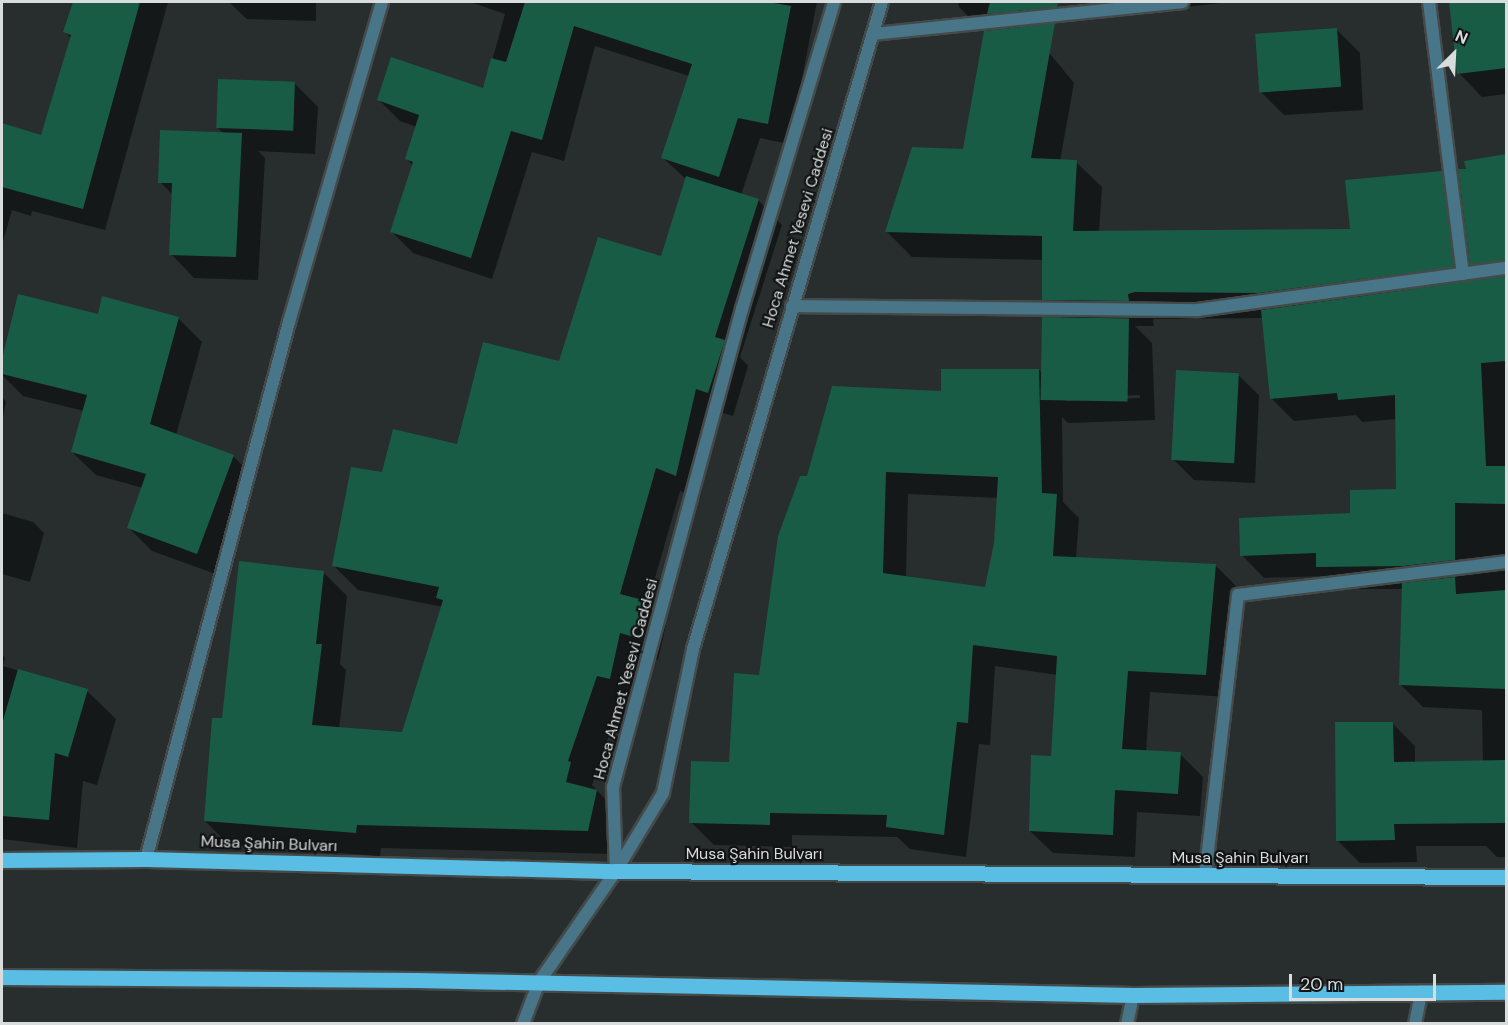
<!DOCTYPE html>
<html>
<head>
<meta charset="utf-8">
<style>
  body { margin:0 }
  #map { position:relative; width:1508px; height:1025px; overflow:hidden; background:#282d2d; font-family:"DM Sans",sans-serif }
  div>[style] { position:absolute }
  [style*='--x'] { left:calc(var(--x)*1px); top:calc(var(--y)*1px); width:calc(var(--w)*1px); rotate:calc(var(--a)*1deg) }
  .shadow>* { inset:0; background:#0007 }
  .building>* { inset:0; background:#195c45; transform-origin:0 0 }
  .roads { filter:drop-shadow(2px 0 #444949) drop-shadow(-2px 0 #444949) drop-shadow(0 2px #444949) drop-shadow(0 -2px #444949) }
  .minor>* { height:12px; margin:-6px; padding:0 6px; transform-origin:6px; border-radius:6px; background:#487587 }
  .tertiary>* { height:12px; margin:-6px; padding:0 6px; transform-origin:6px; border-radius:6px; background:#487587 }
  .primary>* { height:15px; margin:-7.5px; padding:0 7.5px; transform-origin:7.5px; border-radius:7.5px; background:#5abde4 }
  span { translate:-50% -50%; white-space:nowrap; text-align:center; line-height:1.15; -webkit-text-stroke:4.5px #121414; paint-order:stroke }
  .street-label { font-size:16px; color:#d8dcdc }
  .frame { position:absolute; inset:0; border:3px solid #d8dcdc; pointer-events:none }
  .north { position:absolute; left:1424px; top:24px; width:60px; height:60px; -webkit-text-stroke:4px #121414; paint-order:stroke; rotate:24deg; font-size:16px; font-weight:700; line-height:24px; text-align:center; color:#d8dcdc }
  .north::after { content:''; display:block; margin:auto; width:21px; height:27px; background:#d8dcdc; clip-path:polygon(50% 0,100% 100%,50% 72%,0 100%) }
  .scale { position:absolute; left:1289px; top:974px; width:147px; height:27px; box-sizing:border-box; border:3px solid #d8dcdc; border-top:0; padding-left:8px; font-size:18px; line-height:21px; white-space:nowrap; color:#d8dcdc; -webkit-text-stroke:4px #121414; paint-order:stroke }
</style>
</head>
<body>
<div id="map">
  <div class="shadow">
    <div style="clip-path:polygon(75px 2px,168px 2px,105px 230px,32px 211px,31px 216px,12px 210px,2px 245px,2px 125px,42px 137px,72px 39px,65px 32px)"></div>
    <div style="clip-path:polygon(229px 2px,316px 2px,316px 21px,247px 19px)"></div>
    <div style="clip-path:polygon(470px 2px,817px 2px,789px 144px,760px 138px,741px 195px,758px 200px,782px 225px,740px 357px,748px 366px,733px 416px,720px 412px,700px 499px,680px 491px,647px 606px,666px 625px,658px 660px,644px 656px,633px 703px,621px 700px,592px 785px,620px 815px,612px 854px,381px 848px,380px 856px,229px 845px,205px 821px,223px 720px,323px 572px,347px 596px,340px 664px,346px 670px,339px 729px,403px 734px,443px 607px,358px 590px,334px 566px,383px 474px,458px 445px,560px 363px,662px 258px,687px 180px,663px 158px,689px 76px,595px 46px,564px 161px,532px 152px,492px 279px,413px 253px,392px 232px,413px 166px,407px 159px,417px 127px,400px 121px,379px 100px,484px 90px,505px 14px)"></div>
    <div style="clip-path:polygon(evenodd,958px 2px,1043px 2px,1047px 31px,1032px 32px,1074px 83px,1060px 161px,1076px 162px,1102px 187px,1099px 232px,1352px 230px,1441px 172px,1463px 194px,1466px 162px,1506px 155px,1506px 246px,1407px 265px,1411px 292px,1506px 284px,1506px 857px,1497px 857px,1486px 846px,1416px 846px,1417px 862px,1360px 863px,1338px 841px,1392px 723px,1415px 746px,1415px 763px,1483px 762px,1482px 710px,1423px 707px,1400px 684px,1403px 589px,1340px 589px,1327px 576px,1264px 578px,1242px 555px,1351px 514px,1398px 491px,1396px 419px,1362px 422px,1356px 415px,1294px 421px,1271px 398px,1263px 318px,1153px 319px,1154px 326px,1135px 326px,1152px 343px,1155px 420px,1068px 423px,1062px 417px,1063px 502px,1079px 518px,1076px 558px,1216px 566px,1238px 588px,1228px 697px,1150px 692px,1146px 752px,1180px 754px,1203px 777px,1200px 816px,1137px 812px,1135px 857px,1053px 853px,1030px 831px,1052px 758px,1058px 675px,995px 666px,990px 745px,979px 744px,966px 857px,910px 849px,897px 837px,792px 835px,792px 847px,714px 845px,691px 822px,731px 763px,760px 676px,808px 478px,943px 392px,1039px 370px,1044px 375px,1063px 318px,1044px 300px,1044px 260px,912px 257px,887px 232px,964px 151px,1006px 30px,1001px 26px,980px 28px,959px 7px,958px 2px,1140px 395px,1140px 398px,1065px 401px,1065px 398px,1140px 395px,958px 2px,908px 494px,999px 498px,996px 543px,986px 588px,906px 577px,908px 494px)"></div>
    <div style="clip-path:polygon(1115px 2px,1229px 2px,1127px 14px)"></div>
    <div style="clip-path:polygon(1450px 2px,1506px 2px,1506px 94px,1482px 97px,1459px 73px)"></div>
    <div style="clip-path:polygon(1336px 29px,1360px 53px,1363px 110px,1284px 115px,1260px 91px)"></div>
    <div style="clip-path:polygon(294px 83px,318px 107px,315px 154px,258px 151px,265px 158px,258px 280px,194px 278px,171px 254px,173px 195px,160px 182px,224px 134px,217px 127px)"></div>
    <div style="clip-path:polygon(19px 296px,99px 316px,178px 318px,202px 342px,176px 435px,233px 456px,256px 479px,221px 576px,152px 551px,128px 527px,143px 488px,96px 475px,72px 452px,84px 411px,23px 396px,2px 375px)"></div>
    <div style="clip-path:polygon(1238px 375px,1259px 395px,1255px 483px,1194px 480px,1173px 459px)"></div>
    <div style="clip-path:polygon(2px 397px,6px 402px,2px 422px)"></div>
    <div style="clip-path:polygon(2px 513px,33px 522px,44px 533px,30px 582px,2px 574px)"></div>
    <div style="clip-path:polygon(2px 654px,5px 658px,3px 666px,87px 691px,116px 719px,97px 785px,83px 781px,77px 848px,2px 839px)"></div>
  </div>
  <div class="building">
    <div style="clip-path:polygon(73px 2px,140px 2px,83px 209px,2px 187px,2px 123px,41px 135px,71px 35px,63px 32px)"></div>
    <div style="clip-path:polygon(525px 2px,768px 2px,791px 6px,768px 124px,738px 118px,719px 177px,661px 158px,692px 64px,574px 26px,542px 140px,511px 131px,471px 258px,390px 232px,413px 162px,405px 159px,419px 115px,377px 100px,391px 57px,483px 88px,491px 58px,506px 62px)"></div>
    <div style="clip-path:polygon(990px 2px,1058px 2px,1057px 7px,987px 14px)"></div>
    <div style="clip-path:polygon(1449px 2px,1506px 2px,1506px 68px,1457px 74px)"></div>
    <div style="clip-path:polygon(1055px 23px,1031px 158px,1077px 160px,1073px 231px,1350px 229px,1345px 180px,1442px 171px,1454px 267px,1259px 293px,1135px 292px,1128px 294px,1129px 301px,1042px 300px,1042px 236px,885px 232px,912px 147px,963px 149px,984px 31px)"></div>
    <div style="left:1337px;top:28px;width:59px;height:82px;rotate:86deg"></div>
    <div style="left:218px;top:79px;width:77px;height:49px;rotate:2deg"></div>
    <div style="clip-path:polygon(160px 130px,242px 133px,236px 257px,169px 255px,172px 183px,158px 183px)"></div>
    <div style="clip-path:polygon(1506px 154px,1506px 260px,1470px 265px,1458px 169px,1466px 169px,1464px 161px)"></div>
    <div style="clip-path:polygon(686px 176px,759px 199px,715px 337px,725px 340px,708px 393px,696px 389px,676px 476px,656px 468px,620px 594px,643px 600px,634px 637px,620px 633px,610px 679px,597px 676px,568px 761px,571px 762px,566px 782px,597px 790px,588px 831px,357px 825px,356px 833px,204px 821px,212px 718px,222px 718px,239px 561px,324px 571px,316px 644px,322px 644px,312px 725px,402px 732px,443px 600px,436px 598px,439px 587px,332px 566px,351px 467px,382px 472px,393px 429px,457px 444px,483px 342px,559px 361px,598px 237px,661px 256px)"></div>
    <div style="clip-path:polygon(1506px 276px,1506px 361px,1481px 363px,1486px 466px,1506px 466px,1506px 504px,1455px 503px,1455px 560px,1403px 566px,1316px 567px,1316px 553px,1240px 556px,1239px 518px,1350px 513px,1350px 490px,1396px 489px,1395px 395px,1338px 400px,1337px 393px,1270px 399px,1261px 310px)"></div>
    <div style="clip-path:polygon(18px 294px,98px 314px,102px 296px,179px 317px,150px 424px,234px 455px,197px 554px,127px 528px,146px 474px,71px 452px,87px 395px,2px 374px,2px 359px)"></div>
    <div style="left:1042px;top:317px;width:87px;height:83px;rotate:1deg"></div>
    <div style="clip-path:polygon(evenodd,941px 369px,1039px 369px,1042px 493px,1057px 494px,1053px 556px,1216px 564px,1206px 675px,1128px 671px,1122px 749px,1181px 752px,1178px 794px,1115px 790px,1113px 835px,1029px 831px,1031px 755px,1051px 756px,1057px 656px,973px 645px,968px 723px,957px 722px,944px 835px,886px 827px,887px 815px,770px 813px,770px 825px,689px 823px,691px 761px,729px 762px,734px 673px,759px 675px,778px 536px,800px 476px,807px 476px,832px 386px,941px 391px,941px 369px,886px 472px,998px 477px,994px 543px,985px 587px,883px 573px,886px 472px)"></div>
    <div style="left:1176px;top:370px;width:63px;height:90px;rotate:3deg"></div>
    <div style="clip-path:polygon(1455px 577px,1456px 594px,1506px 590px,1506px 689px,1399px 685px,1402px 583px)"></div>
    <div style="clip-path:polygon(18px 669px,88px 689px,68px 757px,55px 753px,49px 820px,2px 816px,2px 724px)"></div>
    <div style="clip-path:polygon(1335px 722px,1393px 722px,1394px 762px,1506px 760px,1506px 823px,1394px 824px,1395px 840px,1336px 841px)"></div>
  </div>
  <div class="roads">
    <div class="minor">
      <div style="--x:1429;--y:2;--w:274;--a:82.9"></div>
      <div style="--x:873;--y:34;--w:311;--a:-5.9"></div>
      <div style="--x:792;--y:306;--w:406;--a:0.6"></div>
      <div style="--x:1198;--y:310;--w:311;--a:-7.8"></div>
      <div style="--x:146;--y:859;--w:556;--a:-75.09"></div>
      <div style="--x:289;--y:322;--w:333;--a:-73.8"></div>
      <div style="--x:1205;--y:876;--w:283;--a:-83.3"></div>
      <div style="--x:1238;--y:595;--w:270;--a:-7"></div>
      <div style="--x:1127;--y:1024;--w:30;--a:-78"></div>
      <div style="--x:1415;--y:1024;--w:33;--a:-79"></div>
    </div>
    <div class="tertiary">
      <div style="--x:616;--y:871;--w:84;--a:-92"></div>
      <div style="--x:613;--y:787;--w:495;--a:-74.9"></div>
      <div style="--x:742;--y:309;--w:320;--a:-73.3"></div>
      <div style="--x:523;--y:1024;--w:45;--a:-69.1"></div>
      <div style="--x:539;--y:982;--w:135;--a:-55.3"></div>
      <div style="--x:616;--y:871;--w:91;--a:-58.9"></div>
      <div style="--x:663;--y:793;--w:147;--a:-78.2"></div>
      <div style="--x:693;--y:649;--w:674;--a:-73.72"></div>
    </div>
    <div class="primary">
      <div style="--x:2;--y:860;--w:144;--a:-0.4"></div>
      <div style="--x:146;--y:859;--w:470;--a:1.5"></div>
      <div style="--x:616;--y:871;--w:890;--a:0.39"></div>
      <div style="--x:2;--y:977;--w:414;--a:0.4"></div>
      <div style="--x:416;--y:980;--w:717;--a:1.2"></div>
      <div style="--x:1133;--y:995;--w:373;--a:-0.5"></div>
    </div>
  </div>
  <div class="street-label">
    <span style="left:798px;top:228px;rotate:-73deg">Hoca Ahmet Yesevi Caddesi</span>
    <span style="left:626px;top:679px;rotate:-75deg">Hoca Ahmet Yesevi Caddesi</span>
    <span style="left:269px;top:844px;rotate:2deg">Musa Şahin Bulvarı</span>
    <span style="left:754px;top:854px">Musa Şahin Bulvarı</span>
    <span style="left:1240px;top:858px">Musa Şahin Bulvarı</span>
  </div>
  <div class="frame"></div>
  <div class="north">N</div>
  <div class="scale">20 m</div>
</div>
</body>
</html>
